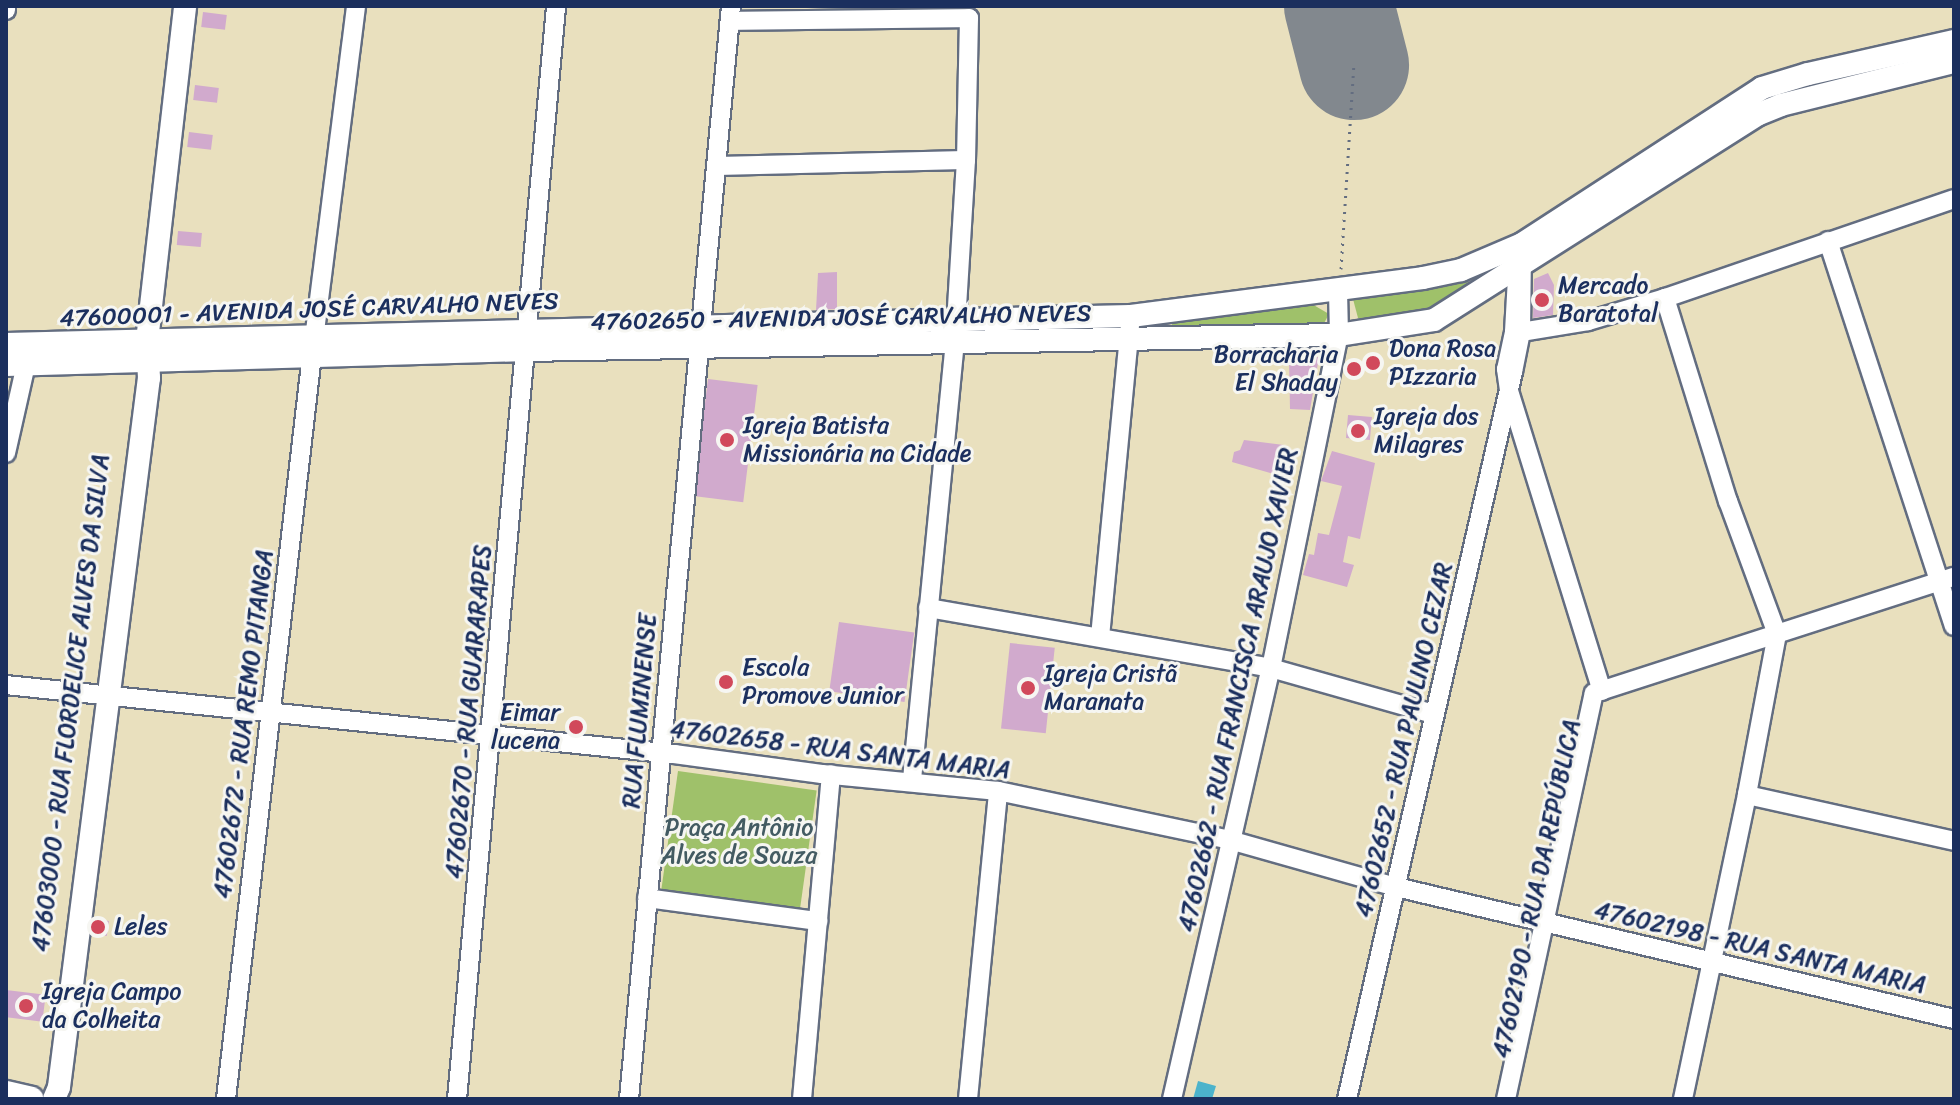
<!DOCTYPE html>
<html>
<head>
<meta charset="utf-8">
<style>
  body { margin:0 }
  #map { position:relative; width:1960px; height:1105px; overflow:hidden; background:#e9e0be; font-family:Sriracha,sans-serif }
  div>[style] { position:absolute }
  [style*='--x'] { left:calc(var(--x)*1px); top:calc(var(--y)*1px); width:calc(var(--w)*1px); rotate:calc(var(--a)*1deg) }
  .green>* { inset:0; background:#9fc16a; transform-origin:0 0 }
  .water>* { inset:0; background:#4cb3cb }
  .runway>* { height:110px; margin:-55px; padding:0 55px; transform-origin:55px; border-radius:55px; background:#82888e }
  .building>* { inset:0; background:#d1aacd; transform-origin:0 0 }
  .path>* { height:3px; margin-top:-1.5px; transform-origin:0; background:repeating-linear-gradient(90deg,#636d80 0 2px,transparent 0 8px) }
  .roads { filter:drop-shadow(2px 0 #636d80) drop-shadow(-2px 0 #636d80) drop-shadow(0 2px #636d80) drop-shadow(0 -2px #636d80) }
  .minor>* { height:18px; margin:-9px; padding:0 9px; transform-origin:9px; border-radius:9px; background:#fff }
  .tertiary>* { height:22px; margin:-11px; padding:0 11px; transform-origin:11px; border-radius:11px; background:#fff }
  .secondary>* { height:24px; margin:-12px; padding:0 12px; transform-origin:12px; border-radius:12px; background:#fff }
  .dots>* { width:22px; height:22px; translate:-50% -50%; box-sizing:border-box; border:4px solid #f6f6f2; border-radius:50% }
  span { translate:-50% -50%; white-space:nowrap; text-align:center; line-height:1.15; -webkit-text-stroke:6px #f6f6f2; paint-order:stroke }
  .poi-label { font-size:24px; color:#1b2f5e }
  .left { translate:0 -50%; text-align:left }
  .right { translate:-100% -50%; text-align:right }
  .street-label { font-size:24px; color:#1b2f5e }
  .park-label { font-size:24px; color:#435b62 }
  .frame { position:absolute; inset:0; border:8px solid #1b2f5e; pointer-events:none }
</style>
</head>
<body>
<div id="map">
  <div class="green">
    <div style="clip-path:polygon(1466px 280px,1473px 287px,1436px 309px,1367px 321px,1358px 318px,1353px 299px,1357px 295px)"></div>
    <div style="clip-path:polygon(1305px 300px,1329px 314px,1322px 327px,1174px 329px,1171px 322px,1175px 316px)"></div>
    <div style="left:678px;top:771px;width:140px;height:123px;rotate:8deg"></div>
  </div>
  <div class="water">
    <div style="clip-path:polygon(1198px 1081px,1216px 1086px,1212px 1099px,1193px 1099px)"></div>
  </div>
  <div class="runway">
    <div style="--x:1339;--y:6;--w:61;--a:75.7"></div>
  </div>
  <div class="building">
    <div style="left:203px;top:12px;width:24px;height:15px;rotate:7deg"></div>
    <div style="left:195px;top:85px;width:24px;height:15px;rotate:7deg"></div>
    <div style="left:189px;top:132px;width:24px;height:15px;rotate:7deg"></div>
    <div style="left:178px;top:231px;width:24px;height:14px;rotate:5deg"></div>
    <div style="clip-path:polygon(837px 272px,837px 309px,816px 310px,818px 273px)"></div>
    <div style="clip-path:polygon(1548px 273px,1554px 285px,1553px 315px,1533px 318px,1534px 279px)"></div>
    <div style="clip-path:polygon(1319px 357px,1310px 410px,1290px 409px,1289px 358px)"></div>
    <div style="left:708px;top:379px;width:50px;height:118px;rotate:7deg"></div>
    <div style="left:1348px;top:415px;width:24px;height:23px;rotate:5deg"></div>
    <div style="clip-path:polygon(1244px 440px,1284px 445px,1281px 459px,1294px 463px,1291px 479px,1232px 462px,1234px 452px,1240px 450px)"></div>
    <div style="clip-path:polygon(1332px 451px,1375px 463px,1360px 539px,1348px 536px,1343px 562px,1354px 565px,1347px 587px,1303px 575px,1309px 554px,1314px 555px,1318px 533px,1329px 535px,1342px 486px,1321px 481px)"></div>
    <div style="left:839px;top:622px;width:76px;height:70px;rotate:8deg"></div>
    <div style="left:1010px;top:643px;width:45px;height:86px;rotate:6deg"></div>
    <div style="left:94px;top:919px;width:15px;height:15px;rotate:8deg"></div>
    <div style="left:6px;top:990px;width:40px;height:27px;rotate:7deg"></div>
  </div>
  <div class="path">
    <div style="--x:1341;--y:269;--w:204;--a:-86.4"></div>
  </div>
  <div class="roads">
    <div class="minor">
      <div style="--x:6;--y:10;--w:4;--a:-90"></div>
      <div style="--x:730;--y:21;--w:239;--a:-0.7"></div>
      <div style="--x:969;--y:18;--w:142;--a:91.2"></div>
      <div style="--x:966;--y:160;--w:181;--a:93.5"></div>
      <div style="--x:955;--y:341;--w:441;--a:95.6"></div>
      <div style="--x:716;--y:166;--w:250;--a:-1.4"></div>
      <div style="--x:1828;--y:241;--w:405;--a:71.9"></div>
      <div style="--x:1518;--y:260;--w:72;--a:93.2"></div>
      <div style="--x:1514;--y:332;--w:38;--a:102"></div>
      <div style="--x:1506;--y:369;--w:22;--a:82"></div>
      <div style="--x:1509;--y:391;--w:314;--a:72.8"></div>
      <div style="--x:1665;--y:298;--w:213;--a:72.8"></div>
      <div style="--x:1728;--y:501;--w:142;--a:69.8"></div>
      <div style="--x:1777;--y:634;--w:164;--a:100.6"></div>
      <div style="--x:1747;--y:795;--w:311;--a:101.9"></div>
      <div style="--x:1521;--y:332;--w:68;--a:-9.3"></div>
      <div style="--x:1588;--y:321;--w:80;--a:-16.6"></div>
      <div style="--x:1665;--y:298;--w:305;--a:-18.9"></div>
      <div style="--x:6;--y:453;--w:91;--a:-77.3"></div>
      <div style="--x:928;--y:608;--w:348;--a:9.9"></div>
      <div style="--x:1271;--y:668;--w:169;--a:15.8"></div>
      <div style="--x:1100;--y:637;--w:313;--a:-84.5"></div>
      <div style="--x:6;--y:685;--w:672;--a:5.9"></div>
      <div style="--x:674;--y:754;--w:149;--a:7.7"></div>
      <div style="--x:822;--y:774;--w:177;--a:5.5"></div>
      <div style="--x:998;--y:791;--w:237;--a:11.9"></div>
      <div style="--x:1230;--y:840;--w:173;--a:15.8"></div>
      <div style="--x:1396;--y:887;--w:573;--a:13.31"></div>
      <div style="--x:1747;--y:795;--w:212;--a:12.5"></div>
      <div style="--x:647;--y:898;--w:173;--a:7.7"></div>
      <div style="--x:226;--y:1099;--w:749;--a:-83.41"></div>
      <div style="--x:312;--y:355;--w:352;--a:-82.8"></div>
      <div style="--x:457;--y:1099;--w:1097;--a:-84.82"></div>
      <div style="--x:629;--y:1099;--w:1098;--a:-84.67"></div>
      <div style="--x:802;--y:1099;--w:326;--a:-84.9"></div>
      <div style="--x:968;--y:1099;--w:309;--a:-84.4"></div>
      <div style="--x:1172;--y:1099;--w:442;--a:-77.1"></div>
      <div style="--x:1271;--y:668;--w:340;--a:-78.5"></div>
      <div style="--x:1339;--y:335;--w:45;--a:-91.3"></div>
      <div style="--x:1347;--y:1099;--w:746;--a:-77.14"></div>
      <div style="--x:1513;--y:372;--w:41;--a:-78.7"></div>
      <div style="--x:1521;--y:332;--w:79;--a:-89.3"></div>
      <div style="--x:1506;--y:1099;--w:415;--a:-77.8"></div>
      <div style="--x:1594;--y:693;--w:378;--a:-17.9"></div>
    </div>
    <div class="tertiary">
      <div style="--x:6;--y:344;--w:1125;--a:-1.43"></div>
      <div style="--x:1131;--y:316;--w:294;--a:-7.4"></div>
      <div style="--x:1423;--y:278;--w:39;--a:-12"></div>
      <div style="--x:1461;--y:270;--w:66;--a:-23.1"></div>
      <div style="--x:1522;--y:244;--w:286;--a:-33"></div>
      <div style="--x:1762;--y:88;--w:48;--a:-16.9"></div>
      <div style="--x:1808;--y:74;--w:150;--a:-12.7"></div>
      <div style="--x:6;--y:365;--w:520;--a:-1.65"></div>
      <div style="--x:526;--y:350;--w:813;--a:-1.06"></div>
      <div style="--x:1339;--y:335;--w:96;--a:-9"></div>
      <div style="--x:1434;--y:320;--w:385;--a:-32.4"></div>
      <div style="--x:1759;--y:114;--w:24;--a:-22"></div>
      <div style="--x:1781;--y:105;--w:178;--a:-14"></div>
      <div style="--x:54;--y:1099;--w:13;--a:-67"></div>
      <div style="--x:59;--y:1087;--w:715;--a:-82.77"></div>
      <div style="--x:149;--y:378;--w:37;--a:-93"></div>
      <div style="--x:147;--y:341;--w:337;--a:-83.5"></div>
    </div>
    <div class="secondary">
      <div style="--x:6;--y:1093;--w:26;--a:13"></div>
    </div>
  </div>
  <div class="dots">
    <div style="left:1542px;top:300px;background:#d1495b"></div>
    <div style="left:1373px;top:363px;background:#d1495b"></div>
    <div style="left:1354px;top:369px;background:#d1495b"></div>
    <div style="left:1358px;top:431px;background:#d1495b"></div>
    <div style="left:727px;top:440px;background:#d1495b"></div>
    <div style="left:726px;top:682px;background:#d1495b"></div>
    <div style="left:1028px;top:688px;background:#d1495b"></div>
    <div style="left:576px;top:727px;background:#d1495b"></div>
    <div style="left:98px;top:927px;background:#d1495b"></div>
    <div style="left:26px;top:1006px;background:#d1495b"></div>
  </div>
  <div class="poi-label">
    <span class="left" style="left:1558px;top:300px">Mercado<br>Baratotal</span>
    <span class="left" style="left:1389px;top:363px">Dona Rosa<br>PIzzaria</span>
    <span class="right" style="left:1338px;top:369px">Borracharia<br>El Shaday</span>
    <span class="left" style="left:1374px;top:431px">Igreja dos<br>Milagres</span>
    <span class="left" style="left:743px;top:440px">Igreja Batista<br>Missionária na Cidade</span>
    <span class="left" style="left:742px;top:682px">Escola<br>Promove Junior</span>
    <span class="left" style="left:1044px;top:688px">Igreja Cristã<br>Maranata</span>
    <span class="right" style="left:560px;top:727px">Eimar<br>lucena</span>
    <span class="left" style="left:114px;top:927px">Leles</span>
    <span class="left" style="left:42px;top:1006px">Igreja Campo<br>da Colheita</span>
  </div>
  <div class="street-label">
    <span style="left:309px;top:310px;rotate:-2deg">47600001 - AVENIDA JOSÉ CARVALHO NEVES</span>
    <span style="left:841px;top:318px;rotate:-1deg">47602650 - AVENIDA JOSÉ CARVALHO NEVES</span>
    <span style="left:1238px;top:690px;rotate:-78deg">47602662 - RUA FRANCISCA ARAUJO XAVIER</span>
    <span style="left:71px;top:703px;rotate:-83deg">47603000 - RUA FLORDELICE ALVES DA SILVA</span>
    <span style="left:640px;top:711px;rotate:-85deg">RUA FLUMINENSE</span>
    <span style="left:469px;top:712px;rotate:-85deg">47602670 - RUA GUARARAPES</span>
    <span style="left:244px;top:724px;rotate:-83deg">47602672 - RUA REMO PITANGA</span>
    <span style="left:1404px;top:740px;rotate:-77deg">47602652 - RUA PAULINO CEZAR</span>
    <span style="left:840px;top:750px;rotate:7deg">47602658 - RUA SANTA MARIA</span>
    <span style="left:1537px;top:889px;rotate:-78deg">47602190 - RUA DA REPÚBLICA</span>
    <span style="left:1760px;top:948px;rotate:13deg">47602198 - RUA SANTA MARIA</span>
  </div>
  <div class="park-label">
    <span style="left:739px;top:842px">Praça Antônio<br>Alves de Souza</span>
  </div>
  <div class="frame"></div>
</div>
</body>
</html>
